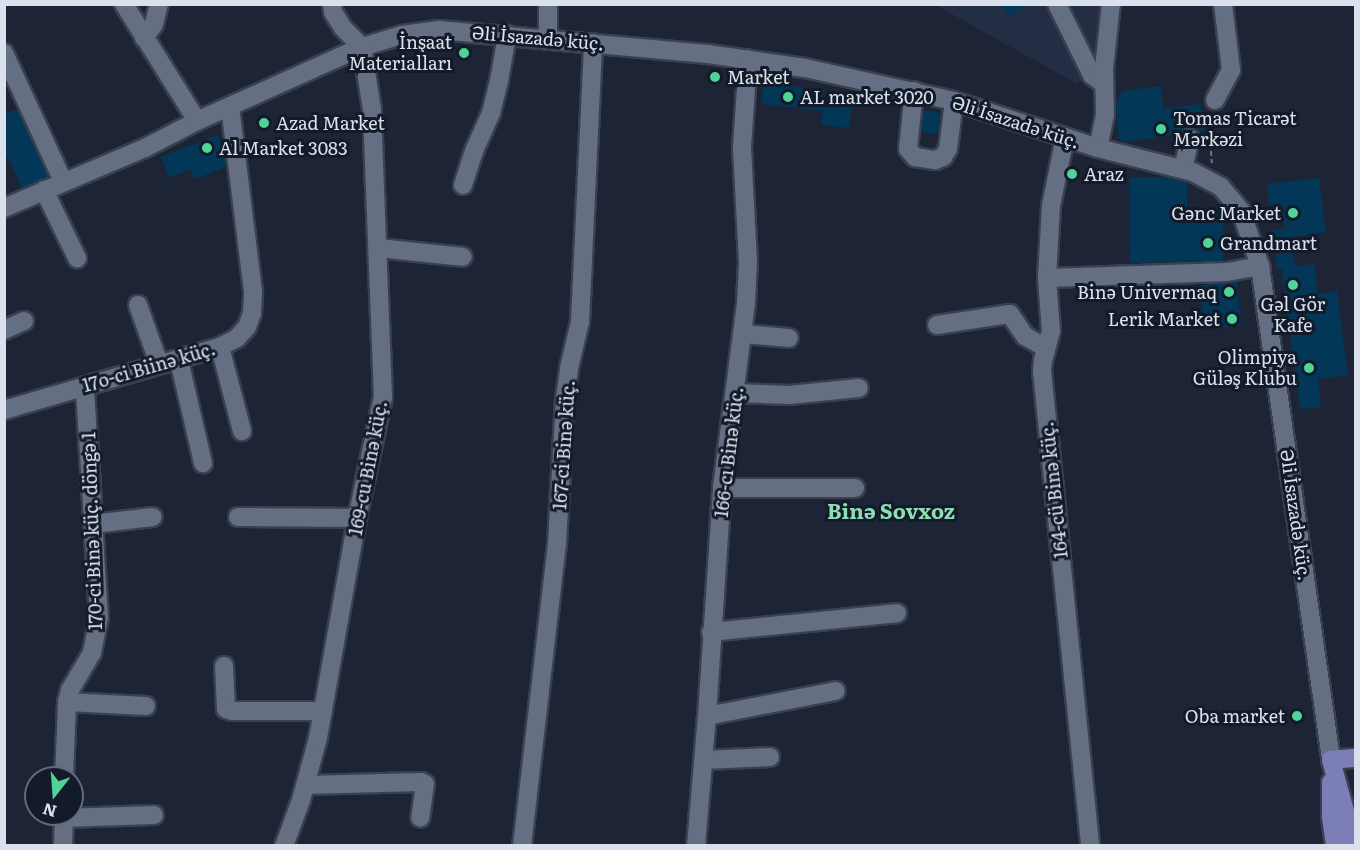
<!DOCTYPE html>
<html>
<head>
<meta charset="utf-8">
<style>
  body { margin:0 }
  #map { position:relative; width:1360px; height:850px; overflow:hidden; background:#1c2435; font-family:Literata,serif }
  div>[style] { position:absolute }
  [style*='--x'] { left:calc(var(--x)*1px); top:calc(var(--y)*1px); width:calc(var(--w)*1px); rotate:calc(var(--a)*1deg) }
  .built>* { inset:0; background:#232e44 }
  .building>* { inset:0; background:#033757; transform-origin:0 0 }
  .path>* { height:2px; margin-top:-1px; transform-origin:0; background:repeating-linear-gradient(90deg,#6d7482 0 4.5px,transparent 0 7.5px) }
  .roads { filter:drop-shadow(2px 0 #3a404e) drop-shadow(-2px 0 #3a404e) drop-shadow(0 2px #3a404e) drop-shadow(0 -2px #3a404e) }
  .minor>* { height:18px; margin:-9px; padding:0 9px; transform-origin:9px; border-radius:9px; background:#656f83 }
  .major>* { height:18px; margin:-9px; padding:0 9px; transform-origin:9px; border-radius:9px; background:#7c7fb7 }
  .dots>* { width:16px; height:16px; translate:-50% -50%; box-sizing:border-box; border:3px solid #131b2b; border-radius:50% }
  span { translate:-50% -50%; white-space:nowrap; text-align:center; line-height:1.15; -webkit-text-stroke:6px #131b2b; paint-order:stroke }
  .street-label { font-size:18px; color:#dbe1ec }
  .poi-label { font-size:18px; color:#dbe1ec }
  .right { translate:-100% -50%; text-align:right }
  .left { translate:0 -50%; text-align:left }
  .quarter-label { font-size:21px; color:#8ddeb4; font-weight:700 }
  .frame { position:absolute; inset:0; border:6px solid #dbe1ec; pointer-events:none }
  .north { position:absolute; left:24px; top:766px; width:60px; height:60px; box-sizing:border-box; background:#131b2b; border:2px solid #636a78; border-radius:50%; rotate:197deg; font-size:16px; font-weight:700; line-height:24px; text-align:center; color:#dbe1ec }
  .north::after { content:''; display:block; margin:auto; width:21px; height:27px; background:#50d398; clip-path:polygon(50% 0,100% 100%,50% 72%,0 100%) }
</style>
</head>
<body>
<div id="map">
  <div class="built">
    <div style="clip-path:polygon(936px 5px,1104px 5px,1098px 69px,1077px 84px)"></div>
  </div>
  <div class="building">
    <div style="clip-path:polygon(1001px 4px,1030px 4px,1008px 17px)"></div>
    <div style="clip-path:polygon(763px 83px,824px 90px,823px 99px,852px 102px,849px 128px,821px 125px,823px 111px,761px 104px)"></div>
    <div style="clip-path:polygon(1161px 86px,1163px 109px,1201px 104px,1204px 131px,1187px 128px,1180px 134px,1125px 142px,1118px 138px,1116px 104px,1122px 91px)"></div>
    <div style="clip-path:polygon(17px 109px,49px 177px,22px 188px,8px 157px,4px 159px,4px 115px)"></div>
    <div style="left:923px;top:110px;width:18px;height:22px;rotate:9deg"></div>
    <div style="clip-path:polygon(218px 135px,224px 150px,226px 167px,195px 179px,191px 169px,169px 178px,161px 157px)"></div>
    <div style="clip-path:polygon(1129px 177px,1166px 177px,1187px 182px,1187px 212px,1223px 212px,1223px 261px,1130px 263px)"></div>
    <div style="clip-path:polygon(1319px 178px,1326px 232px,1291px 237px,1295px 266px,1314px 264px,1318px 294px,1337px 291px,1348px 375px,1318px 379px,1321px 407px,1300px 409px,1282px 269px,1277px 270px,1272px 230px,1285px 229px,1281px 204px,1269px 206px,1267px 184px)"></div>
    <div style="left:1237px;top:282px;width:44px;height:37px;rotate:85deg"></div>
  </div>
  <div class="path">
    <div style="--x:1208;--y:114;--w:51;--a:85.5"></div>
  </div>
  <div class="roads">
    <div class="minor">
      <div style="--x:124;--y:4;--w:138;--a:58"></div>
      <div style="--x:1057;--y:4;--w:79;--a:63.8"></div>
      <div style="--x:1092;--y:75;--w:15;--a:37"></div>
      <div style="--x:144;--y:38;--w:17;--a:-54"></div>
      <div style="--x:154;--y:24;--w:21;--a:-76"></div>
      <div style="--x:548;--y:38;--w:34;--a:-90"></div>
      <div style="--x:4;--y:53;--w:141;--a:65.3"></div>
      <div style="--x:914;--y:91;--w:58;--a:95.9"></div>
      <div style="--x:908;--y:149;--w:11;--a:49"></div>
      <div style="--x:915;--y:157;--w:20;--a:9"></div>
      <div style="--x:935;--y:160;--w:9;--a:-21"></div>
      <div style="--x:943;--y:157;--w:9;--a:-58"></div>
      <div style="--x:948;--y:149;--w:48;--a:-82.9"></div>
      <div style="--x:1215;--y:100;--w:34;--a:-62"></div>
      <div style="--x:1231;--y:70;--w:66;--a:-96.9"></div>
      <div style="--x:1065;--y:137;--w:70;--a:101.5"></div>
      <div style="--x:1051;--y:206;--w:72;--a:93.2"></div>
      <div style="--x:1047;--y:278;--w:53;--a:85.7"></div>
      <div style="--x:1051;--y:331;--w:30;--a:105"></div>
      <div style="--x:1043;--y:360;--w:11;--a:95"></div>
      <div style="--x:1042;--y:371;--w:477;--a:84.2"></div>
      <div style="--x:1098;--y:148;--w:34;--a:-78"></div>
      <div style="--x:1105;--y:115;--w:46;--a:-91.2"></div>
      <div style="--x:1104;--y:69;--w:65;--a:-83.9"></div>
      <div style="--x:1183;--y:169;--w:31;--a:-77"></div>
      <div style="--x:463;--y:185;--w:36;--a:-72"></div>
      <div style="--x:474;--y:151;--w:42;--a:-65.9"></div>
      <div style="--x:491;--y:113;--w:33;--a:-76"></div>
      <div style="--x:499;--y:81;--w:47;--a:-80.1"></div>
      <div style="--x:44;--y:190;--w:76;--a:64.1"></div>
      <div style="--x:4;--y:208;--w:153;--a:-23.1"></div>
      <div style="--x:145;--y:148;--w:59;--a:-27.4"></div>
      <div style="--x:197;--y:121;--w:181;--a:-24.2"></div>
      <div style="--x:362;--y:47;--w:42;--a:-16.7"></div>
      <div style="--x:402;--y:35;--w:37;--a:-8"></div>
      <div style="--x:439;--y:30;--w:270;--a:5.1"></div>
      <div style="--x:708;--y:54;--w:98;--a:8.2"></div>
      <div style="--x:805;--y:68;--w:153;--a:12.5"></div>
      <div style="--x:954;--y:101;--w:151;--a:18.1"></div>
      <div style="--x:1098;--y:148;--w:98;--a:14.2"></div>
      <div style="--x:1193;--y:172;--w:32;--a:28"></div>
      <div style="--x:1221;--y:187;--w:31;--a:50"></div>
      <div style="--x:1241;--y:211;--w:58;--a:70.9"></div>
      <div style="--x:1260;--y:266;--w:499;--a:81.8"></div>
      <div style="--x:378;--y:248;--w:85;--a:6"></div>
      <div style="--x:1047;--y:278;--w:180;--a:-1.9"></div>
      <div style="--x:1227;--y:272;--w:34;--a:-10"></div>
      <div style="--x:138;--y:305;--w:63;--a:70.4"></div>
      <div style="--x:937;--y:325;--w:74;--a:-8.6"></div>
      <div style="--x:1010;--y:314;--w:27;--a:56"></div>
      <div style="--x:1025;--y:336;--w:24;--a:30"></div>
      <div style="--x:4;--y:330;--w:22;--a:-24"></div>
      <div style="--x:744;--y:334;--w:45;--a:5.1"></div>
      <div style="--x:220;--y:347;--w:87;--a:75.3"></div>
      <div style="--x:179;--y:360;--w:106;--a:76.9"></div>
      <div style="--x:736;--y:393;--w:53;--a:2.2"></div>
      <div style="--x:789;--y:395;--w:70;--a:-5.7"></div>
      <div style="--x:4;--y:410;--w:225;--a:-16.3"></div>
      <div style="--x:220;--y:347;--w:19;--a:-28"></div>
      <div style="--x:237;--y:338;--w:15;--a:-48"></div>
      <div style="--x:247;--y:327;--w:15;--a:-70"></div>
      <div style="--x:252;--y:313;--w:22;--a:-87"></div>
      <div style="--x:253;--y:291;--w:186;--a:-97.1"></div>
      <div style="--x:722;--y:488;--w:133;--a:0"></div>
      <div style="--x:238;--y:517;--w:119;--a:0.5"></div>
      <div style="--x:93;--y:524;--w:60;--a:-6.7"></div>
      <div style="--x:711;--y:632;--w:187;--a:-5.8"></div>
      <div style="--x:224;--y:666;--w:43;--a:87.3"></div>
      <div style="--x:226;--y:709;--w:6;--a:18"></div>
      <div style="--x:232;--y:711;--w:91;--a:0"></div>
      <div style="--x:67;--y:702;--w:79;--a:2.9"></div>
      <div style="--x:707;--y:716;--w:131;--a:-11"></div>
      <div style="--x:704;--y:760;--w:66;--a:-2.6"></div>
      <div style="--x:64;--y:778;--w:76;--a:-87.7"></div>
      <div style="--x:67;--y:702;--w:12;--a:-76"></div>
      <div style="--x:70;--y:690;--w:43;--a:-59.3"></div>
      <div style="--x:92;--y:653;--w:36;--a:-79"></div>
      <div style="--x:99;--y:618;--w:232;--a:-93.5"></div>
      <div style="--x:306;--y:785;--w:115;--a:-1.5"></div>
      <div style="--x:421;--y:782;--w:4;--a:27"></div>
      <div style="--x:425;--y:784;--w:34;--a:98"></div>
      <div style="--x:64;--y:818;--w:90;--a:-1.9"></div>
      <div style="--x:63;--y:846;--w:32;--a:-88"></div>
      <div style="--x:284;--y:846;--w:49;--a:-69.7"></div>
      <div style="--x:301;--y:800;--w:64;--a:-74.7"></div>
      <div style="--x:318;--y:738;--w:223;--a:-79.9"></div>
      <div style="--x:357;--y:518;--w:124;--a:-77.9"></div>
      <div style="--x:383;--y:397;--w:288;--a:-92.2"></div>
      <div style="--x:372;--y:109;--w:63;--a:-99.2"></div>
      <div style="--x:362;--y:47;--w:27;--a:-135"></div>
      <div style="--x:343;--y:28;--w:19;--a:-122"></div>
      <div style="--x:333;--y:12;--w:8;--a:-97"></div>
      <div style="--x:522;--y:846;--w:303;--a:-83.4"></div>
      <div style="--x:557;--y:545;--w:147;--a:-86.9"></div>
      <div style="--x:565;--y:398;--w:30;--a:-82"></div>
      <div style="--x:569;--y:368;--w:47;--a:-76.6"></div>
      <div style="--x:580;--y:322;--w:279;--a:-87.3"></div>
      <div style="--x:696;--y:846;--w:130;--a:-85.2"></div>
      <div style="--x:707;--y:716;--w:228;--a:-86.2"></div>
      <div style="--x:722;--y:488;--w:187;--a:-82.6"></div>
      <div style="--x:746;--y:303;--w:41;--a:-87.2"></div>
      <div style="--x:748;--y:262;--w:115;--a:-93"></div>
      <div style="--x:742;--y:147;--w:88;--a:-86.1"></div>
    </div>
    <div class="major">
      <div style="--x:1331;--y:760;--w:57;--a:74.7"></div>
      <div style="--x:1346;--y:815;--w:31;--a:81"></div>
      <div style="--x:1331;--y:760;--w:25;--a:-5"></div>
      <div style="--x:1331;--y:782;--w:35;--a:90"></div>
      <div style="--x:1331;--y:817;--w:29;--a:82"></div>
    </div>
  </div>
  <div class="dots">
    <div style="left:464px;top:53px;background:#50d398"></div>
    <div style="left:715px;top:77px;background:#50d398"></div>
    <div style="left:788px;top:97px;background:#50d398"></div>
    <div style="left:264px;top:123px;background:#50d398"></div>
    <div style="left:1161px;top:129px;background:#50d398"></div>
    <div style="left:207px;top:148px;background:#50d398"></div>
    <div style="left:1072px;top:174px;background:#50d398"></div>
    <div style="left:1293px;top:213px;background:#50d398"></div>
    <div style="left:1208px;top:243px;background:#50d398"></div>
    <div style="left:1293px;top:285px;background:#50d398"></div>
    <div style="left:1229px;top:292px;background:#50d398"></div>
    <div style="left:1232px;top:319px;background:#50d398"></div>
    <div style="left:1309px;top:368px;background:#50d398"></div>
    <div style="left:1297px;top:716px;background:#50d398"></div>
  </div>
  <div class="street-label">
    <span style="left:538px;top:38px;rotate:5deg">Əli İsazadə küç.</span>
    <span style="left:1016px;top:122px;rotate:18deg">Əli İsazadə küç.</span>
    <span style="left:149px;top:367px;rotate:-16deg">17o-ci Biinə küç.</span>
    <span style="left:564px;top:445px;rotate:-86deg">167-ci Binə küç.</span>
    <span style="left:729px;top:452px;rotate:-83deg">166-cı Binə küç.</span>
    <span style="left:368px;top:468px;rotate:-79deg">169-cu Binə küç.</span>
    <span style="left:1054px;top:490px;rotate:-96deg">164-cü Binə küç.</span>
    <span style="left:1296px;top:515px;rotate:82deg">Əli İsazadə küç.</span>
    <span style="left:92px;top:531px;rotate:-92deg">170-ci Binə küç. döngə 1</span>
  </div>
  <div class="poi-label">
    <span class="right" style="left:452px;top:53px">İnşaat<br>Materialları</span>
    <span class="left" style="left:727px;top:77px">Market</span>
    <span class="left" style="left:800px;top:97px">AL market 3020</span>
    <span class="left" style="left:1173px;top:129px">Tomas Ticarət<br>Mərkəzi</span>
    <span class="left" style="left:276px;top:123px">Azad Market</span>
    <span class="left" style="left:219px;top:148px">Al Market 3083</span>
    <span class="left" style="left:1084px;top:174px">Araz</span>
    <span class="right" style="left:1281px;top:213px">Gənc Market</span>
    <span class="left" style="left:1220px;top:243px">Grandmart</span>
    <span class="right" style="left:1217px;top:292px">Binə Univermaq</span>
    <span style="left:1293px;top:315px">Gəl Gör<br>Kafe</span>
    <span class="right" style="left:1220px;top:319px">Lerik Market</span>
    <span class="right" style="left:1297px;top:368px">Olimpiya<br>Güləş Klubu</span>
    <span class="right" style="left:1285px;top:716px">Oba market</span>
  </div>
  <div class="quarter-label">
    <span style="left:891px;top:510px">Binə Sovxoz</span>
  </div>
  <div class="frame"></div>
  <div class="north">N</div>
</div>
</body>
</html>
